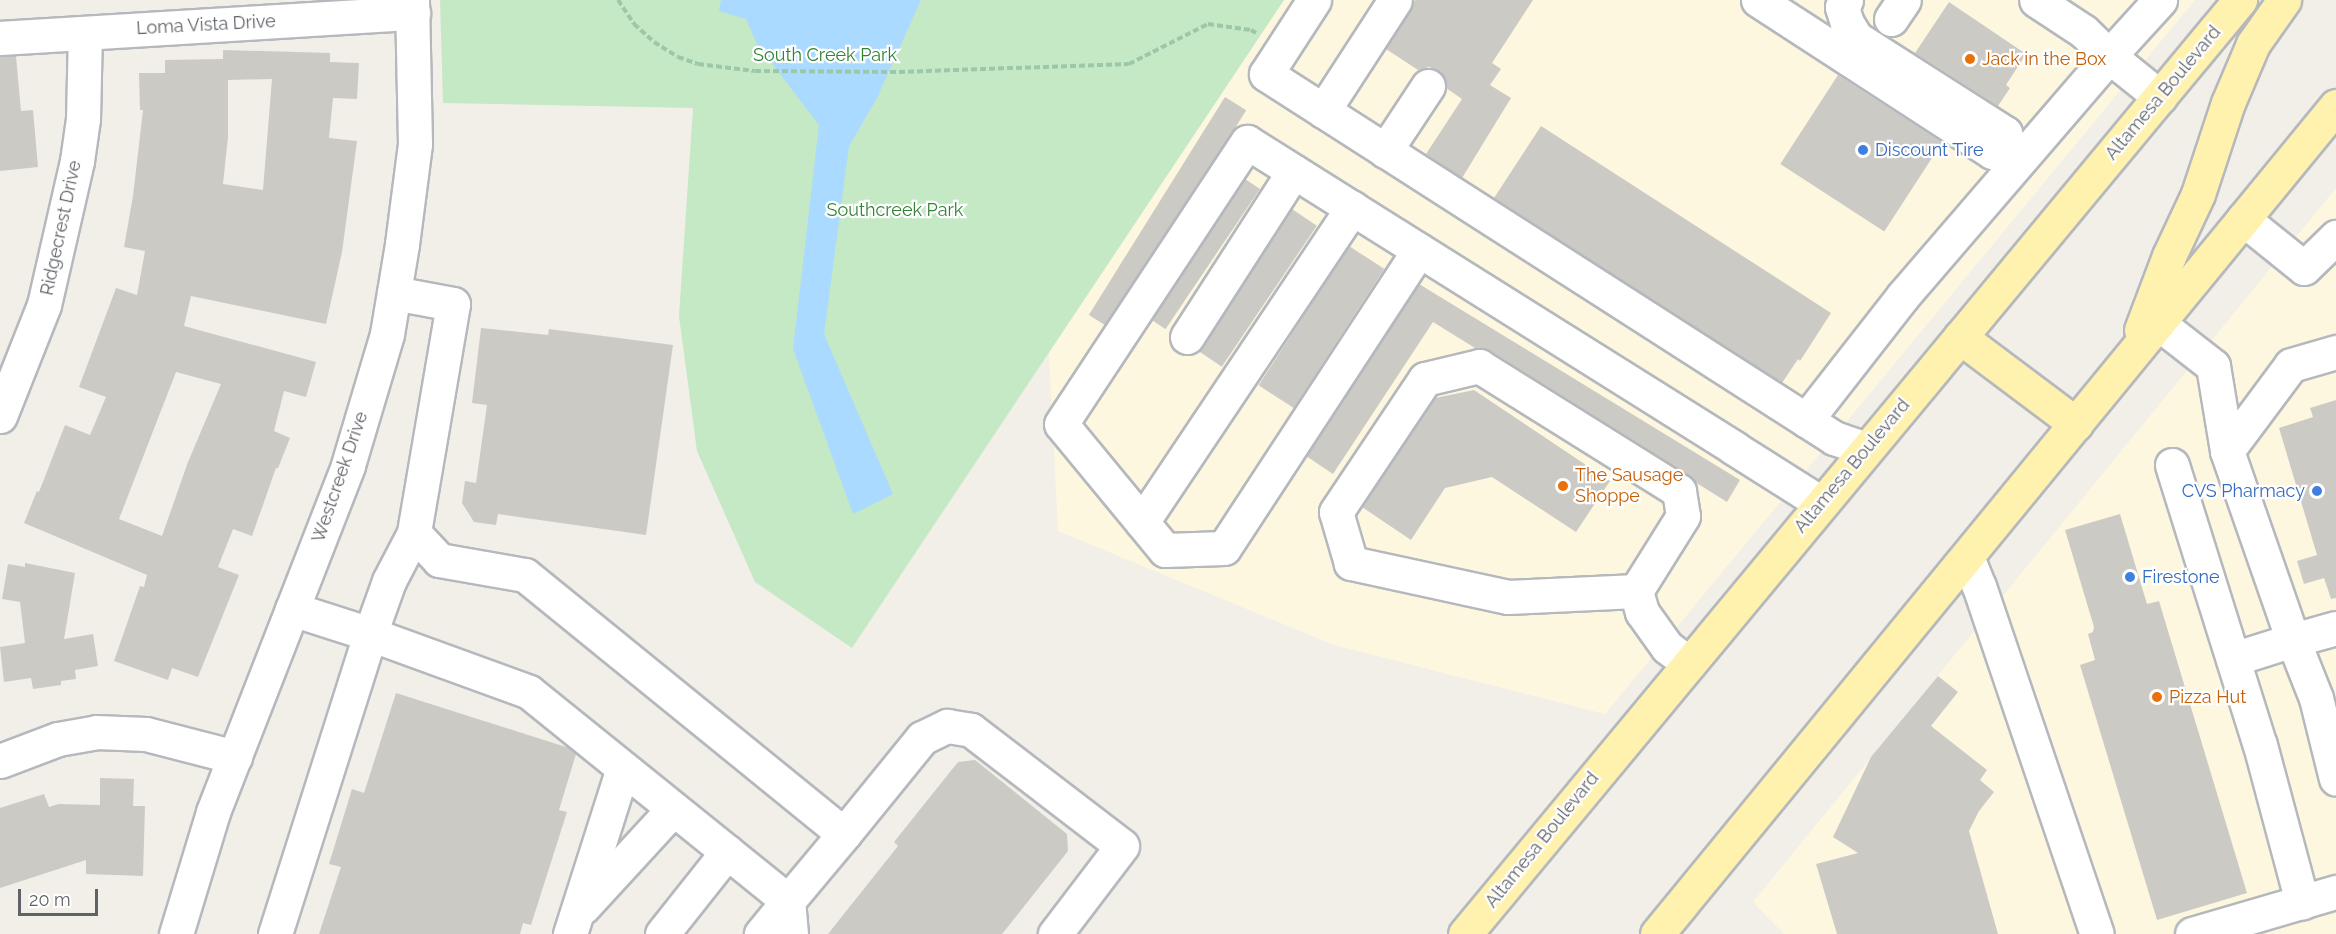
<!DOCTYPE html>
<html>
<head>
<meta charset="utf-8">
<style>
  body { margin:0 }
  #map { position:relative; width:2336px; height:934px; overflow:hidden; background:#f1efe8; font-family:Raleway,sans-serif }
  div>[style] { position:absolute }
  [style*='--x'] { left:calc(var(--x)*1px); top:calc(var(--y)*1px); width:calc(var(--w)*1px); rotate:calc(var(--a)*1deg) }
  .commercial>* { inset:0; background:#fef7e0 }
  .green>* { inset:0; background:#c5e8c5 }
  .water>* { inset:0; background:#aadaff }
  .building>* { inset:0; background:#cccac5; transform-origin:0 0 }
  .path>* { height:4px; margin-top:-2px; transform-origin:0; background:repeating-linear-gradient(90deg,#9cc7a9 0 6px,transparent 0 9px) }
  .roads { filter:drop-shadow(2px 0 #b5b8bc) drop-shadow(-2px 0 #b5b8bc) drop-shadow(0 2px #b5b8bc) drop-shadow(0 -2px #b5b8bc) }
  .minor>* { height:33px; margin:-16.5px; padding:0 16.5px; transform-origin:16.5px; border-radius:16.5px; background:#fff }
  .major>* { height:33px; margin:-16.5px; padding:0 16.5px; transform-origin:16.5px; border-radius:16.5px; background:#fff2af }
  .dots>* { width:16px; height:16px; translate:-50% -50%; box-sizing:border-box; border:3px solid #fff; border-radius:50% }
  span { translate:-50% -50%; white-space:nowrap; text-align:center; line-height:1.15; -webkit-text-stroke:4.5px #fff; paint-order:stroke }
  .street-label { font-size:18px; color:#5f6368 }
  .park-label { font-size:18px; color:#348238 }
  .food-label { font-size:18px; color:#c56008 }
  .left { translate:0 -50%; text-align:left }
  .shop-label { font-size:18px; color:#366cbe }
  .right { translate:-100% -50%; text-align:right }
  .scale { position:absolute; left:18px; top:889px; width:80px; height:27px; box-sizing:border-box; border:3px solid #5f6368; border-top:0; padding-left:8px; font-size:18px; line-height:21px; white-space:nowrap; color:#5f6368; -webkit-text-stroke:4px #fff; paint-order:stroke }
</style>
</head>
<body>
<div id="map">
  <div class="commercial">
    <div style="clip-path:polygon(1284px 0,2195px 0,1605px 714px,1334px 645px,1058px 531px,1049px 353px)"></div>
    <div style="clip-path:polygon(2336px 188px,2336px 934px,1784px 934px,1753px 902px)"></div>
  </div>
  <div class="green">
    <div style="clip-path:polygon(440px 0,1284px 0,852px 648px,755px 582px,697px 451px,679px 316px,693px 108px,443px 103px)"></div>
  </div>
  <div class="water">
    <div style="clip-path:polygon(721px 0,921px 0,876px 100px,849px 146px,824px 334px,893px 494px,853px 514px,793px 349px,819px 125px,757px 44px,746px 19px,719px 11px)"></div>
  </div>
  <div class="building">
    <div style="clip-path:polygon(1415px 0,1533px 0,1492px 63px,1501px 69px,1490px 85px,1511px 98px,1462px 178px,1426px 154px,1462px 99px,1446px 88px,1445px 78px,1439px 71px,1429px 67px,1418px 70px,1386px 49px)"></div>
    <div style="clip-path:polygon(1949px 2px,2026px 54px,2006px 85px,2010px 88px,1998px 106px,1915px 53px)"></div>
    <div style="clip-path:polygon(evenodd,223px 50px,330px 53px,330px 62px,359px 63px,357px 99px,333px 98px,329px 138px,357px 141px,342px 252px,326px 324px,191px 296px,184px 326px,316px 362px,306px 397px,284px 391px,274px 431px,290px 438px,278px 468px,276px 468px,252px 536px,233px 529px,218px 567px,239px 575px,198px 677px,172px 668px,168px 680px,114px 661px,140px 586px,144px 587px,147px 575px,24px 523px,37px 491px,39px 492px,65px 425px,90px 435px,106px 397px,79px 387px,116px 288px,137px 295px,145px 251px,124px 247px,133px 196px,143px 110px,140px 110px,139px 73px,165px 73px,165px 60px,223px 59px,223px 50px,272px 79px,263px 190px,223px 184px,228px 137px,228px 80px,272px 79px,223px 50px,176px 372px,221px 384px,188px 462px,162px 536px,119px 519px,176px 372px)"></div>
    <div style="clip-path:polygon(16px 56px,21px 111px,33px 110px,38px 167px,0 171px,0 57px)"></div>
    <div style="left:1838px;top:75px;width:124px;height:106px;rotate:33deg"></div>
    <div style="left:1225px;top:97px;width:25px;height:257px;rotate:32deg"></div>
    <div style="clip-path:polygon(1541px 126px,1831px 313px,1800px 361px,1798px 359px,1782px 383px,1494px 198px)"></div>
    <div style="left:1245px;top:179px;width:18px;height:169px;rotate:34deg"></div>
    <div style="left:1292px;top:209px;width:30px;height:170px;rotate:34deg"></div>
    <div style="left:1349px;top:246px;width:42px;height:166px;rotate:33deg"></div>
    <div style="clip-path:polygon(1419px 284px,1740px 480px,1727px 502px,1695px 482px,1689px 475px,1489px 350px,1475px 348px,1433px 322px,1333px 474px,1306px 456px)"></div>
    <div style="clip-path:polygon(481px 328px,548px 335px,549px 329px,673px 345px,646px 535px,498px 514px,496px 525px,474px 522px,462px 503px,465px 481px,476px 483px,487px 405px,472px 403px)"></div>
    <div style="clip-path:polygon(1474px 390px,1610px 481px,1576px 532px,1492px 477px,1445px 488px,1411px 540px,1362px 507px,1435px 398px)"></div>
    <div style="clip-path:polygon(2336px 400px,2336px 598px,2331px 599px,2324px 578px,2304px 584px,2297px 561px,2317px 555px,2279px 428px,2313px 417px,2310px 408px)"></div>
    <div style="clip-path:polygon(2120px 514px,2147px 604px,2159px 601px,2247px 893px,2157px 920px,2080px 665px,2095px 660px,2088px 634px,2093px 632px,2094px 627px,2065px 530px)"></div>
    <div style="clip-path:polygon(25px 563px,75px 573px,64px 639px,93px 634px,98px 666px,75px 670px,76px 679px,61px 681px,61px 685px,33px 689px,31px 678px,4px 682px,0 647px,25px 643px,20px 602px,2px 599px,8px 564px,25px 567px)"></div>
    <div style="clip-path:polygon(1938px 676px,1958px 692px,1931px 726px,1987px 770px,1980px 780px,1994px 792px,1979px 811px,1969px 831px,1998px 934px,1837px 934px,1816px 864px,1858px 853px,1833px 837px,1871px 757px)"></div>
    <div style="clip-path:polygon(396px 693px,569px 748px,576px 754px,559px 810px,567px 812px,531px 925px,523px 923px,520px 934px,319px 934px,341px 867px,329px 864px,352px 789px,364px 793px)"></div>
    <div style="clip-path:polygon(975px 760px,1067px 834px,1068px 851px,1002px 934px,828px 934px,898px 846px,894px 842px,958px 762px)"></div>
    <div style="clip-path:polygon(100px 778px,134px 779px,133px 806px,145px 806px,143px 876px,86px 874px,86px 860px,0 888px,0 808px,44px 794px,49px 807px,59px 804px,100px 805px)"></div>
  </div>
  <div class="path">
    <div style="--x:618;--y:0;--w:29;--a:56"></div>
    <div style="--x:634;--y:24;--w:27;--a:42"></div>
    <div style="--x:654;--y:42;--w:28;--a:32"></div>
    <div style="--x:678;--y:57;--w:21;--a:19"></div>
    <div style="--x:698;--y:64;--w:57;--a:7"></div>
    <div style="--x:755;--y:71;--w:144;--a:0.4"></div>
    <div style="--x:899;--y:72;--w:230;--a:-2"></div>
    <div style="--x:1129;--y:64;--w:89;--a:-26.9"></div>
    <div style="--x:1208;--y:24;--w:43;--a:7.9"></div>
    <div style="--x:1251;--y:30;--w:8;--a:30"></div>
  </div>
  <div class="roads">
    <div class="minor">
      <div style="--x:1314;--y:0;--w:88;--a:123"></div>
      <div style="--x:1266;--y:74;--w:675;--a:32.65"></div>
      <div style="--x:1834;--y:438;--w:34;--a:19"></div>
      <div style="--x:1758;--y:0;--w:279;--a:33"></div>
      <div style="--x:1992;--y:152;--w:17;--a:-10"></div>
      <div style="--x:1846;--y:0;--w:8;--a:120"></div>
      <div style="--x:1842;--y:7;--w:17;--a:73"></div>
      <div style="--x:1847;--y:23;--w:17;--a:59"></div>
      <div style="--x:1856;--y:38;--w:177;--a:32.5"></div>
      <div style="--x:2005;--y:133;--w:16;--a:76"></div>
      <div style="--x:2009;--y:149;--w:15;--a:37"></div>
      <div style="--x:1891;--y:19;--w:23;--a:-56"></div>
      <div style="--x:0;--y:38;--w:414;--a:-3.5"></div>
      <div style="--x:2160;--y:97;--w:65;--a:-141.2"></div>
      <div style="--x:2109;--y:56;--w:76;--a:-47.7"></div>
      <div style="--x:1323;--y:111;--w:132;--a:-57"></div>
      <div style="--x:1385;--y:151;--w:78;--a:-56.5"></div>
      <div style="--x:2243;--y:219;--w:78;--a:38.8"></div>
      <div style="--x:2304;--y:268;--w:45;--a:-44.1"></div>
      <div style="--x:1419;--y:250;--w:356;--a:123.2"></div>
      <div style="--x:1224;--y:548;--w:59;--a:178.1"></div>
      <div style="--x:1165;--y:550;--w:163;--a:-129.5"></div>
      <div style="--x:1061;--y:424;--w:338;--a:-56.6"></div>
      <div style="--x:1247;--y:142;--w:124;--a:32.2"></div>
      <div style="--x:1352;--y:208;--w:451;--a:32.1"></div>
      <div style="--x:1734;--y:448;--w:103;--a:32.3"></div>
      <div style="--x:394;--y:293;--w:60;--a:10.6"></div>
      <div style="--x:453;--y:304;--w:232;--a:99.7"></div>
      <div style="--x:414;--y:533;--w:54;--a:117.5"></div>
      <div style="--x:389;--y:581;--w:56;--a:109.7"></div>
      <div style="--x:370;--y:634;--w:169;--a:20"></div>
      <div style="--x:529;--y:692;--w:333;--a:38.9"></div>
      <div style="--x:788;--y:901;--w:43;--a:129.3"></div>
      <div style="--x:2158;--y:323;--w:70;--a:38"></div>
      <div style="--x:2213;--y:366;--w:86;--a:80.6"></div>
      <div style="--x:2227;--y:451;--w:200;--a:70.8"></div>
      <div style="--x:2293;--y:640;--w:63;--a:162.4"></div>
      <div style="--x:1187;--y:337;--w:197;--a:-57.2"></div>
      <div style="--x:0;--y:416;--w:119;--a:-68.4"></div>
      <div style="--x:44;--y:305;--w:148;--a:-77.1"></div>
      <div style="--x:77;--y:161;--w:42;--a:-81.9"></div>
      <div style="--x:83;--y:119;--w:86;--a:-88.7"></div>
      <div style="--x:1806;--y:420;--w:156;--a:-52"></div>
      <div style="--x:1902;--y:297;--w:318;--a:-49.3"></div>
      <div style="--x:2109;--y:56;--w:36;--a:-136"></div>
      <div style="--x:2083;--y:31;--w:56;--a:-146.6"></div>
      <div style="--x:2227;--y:451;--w:107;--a:-53.3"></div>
      <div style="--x:2291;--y:365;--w:47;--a:-16.1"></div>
      <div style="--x:2172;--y:465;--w:294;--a:72.6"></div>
      <div style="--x:2260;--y:745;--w:163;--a:75"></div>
      <div style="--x:1142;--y:522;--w:378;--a:-56.2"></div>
      <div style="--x:414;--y:533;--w:37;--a:47"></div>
      <div style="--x:439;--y:560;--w:87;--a:9.9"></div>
      <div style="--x:525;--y:575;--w:411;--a:39.1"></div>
      <div style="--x:844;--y:834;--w:124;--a:-50.9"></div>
      <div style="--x:922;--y:738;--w:28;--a:-26"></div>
      <div style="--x:947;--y:726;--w:24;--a:9"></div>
      <div style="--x:971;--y:730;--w:190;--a:37.5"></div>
      <div style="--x:1122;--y:846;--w:111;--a:127.3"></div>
      <div style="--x:1967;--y:557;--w:31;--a:68"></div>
      <div style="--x:1979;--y:586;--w:367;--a:71.3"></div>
      <div style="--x:1636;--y:591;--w:128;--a:177.3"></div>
      <div style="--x:1508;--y:597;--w:161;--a:-167.8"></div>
      <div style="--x:1351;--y:563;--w:53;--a:-106.4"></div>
      <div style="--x:1336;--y:512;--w:160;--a:-56.2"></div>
      <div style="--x:1425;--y:379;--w:56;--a:-13.5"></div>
      <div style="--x:1479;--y:366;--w:236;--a:32"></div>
      <div style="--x:1679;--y:491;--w:25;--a:81"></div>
      <div style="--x:1683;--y:516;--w:89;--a:122.1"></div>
      <div style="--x:1636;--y:591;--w:22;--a:74"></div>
      <div style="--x:1642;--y:612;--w:43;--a:54.5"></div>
      <div style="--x:1667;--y:647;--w:26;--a:37"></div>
      <div style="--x:2336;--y:628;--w:45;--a:164.4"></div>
      <div style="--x:2293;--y:640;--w:62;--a:68.4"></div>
      <div style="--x:2316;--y:698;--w:83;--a:76.1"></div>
      <div style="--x:0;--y:761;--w:62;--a:-20.8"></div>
      <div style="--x:58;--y:739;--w:39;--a:-10"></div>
      <div style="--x:96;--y:732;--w:50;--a:2.3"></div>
      <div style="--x:146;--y:734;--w:92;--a:14.5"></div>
      <div style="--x:583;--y:907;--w:133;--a:-47.4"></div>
      <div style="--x:176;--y:934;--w:127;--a:-73.1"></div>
      <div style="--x:213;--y:812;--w:372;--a:-68.7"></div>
      <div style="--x:348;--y:465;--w:137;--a:-73.4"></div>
      <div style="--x:387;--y:334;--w:91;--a:-80.5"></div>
      <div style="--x:402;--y:244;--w:101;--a:-82.6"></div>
      <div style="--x:415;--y:144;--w:144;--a:-91.2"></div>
      <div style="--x:275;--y:934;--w:315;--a:-72.4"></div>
      <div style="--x:370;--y:634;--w:82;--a:-162.2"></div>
      <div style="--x:570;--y:934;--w:174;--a:-72.3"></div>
      <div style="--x:662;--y:934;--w:105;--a:-51.6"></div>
      <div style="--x:791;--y:934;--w:33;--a:-95"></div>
      <div style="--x:788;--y:901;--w:87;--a:-50.1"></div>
      <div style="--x:2192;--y:934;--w:150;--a:-16.3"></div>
    </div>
    <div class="major">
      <div style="--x:2141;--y:330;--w:79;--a:-69.3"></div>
      <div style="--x:2169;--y:256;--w:68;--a:-64.9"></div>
      <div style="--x:2198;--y:194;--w:96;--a:-71.8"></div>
      <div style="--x:2228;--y:103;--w:64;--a:-67"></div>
      <div style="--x:2253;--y:44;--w:54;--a:-54.8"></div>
      <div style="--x:1960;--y:337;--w:145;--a:36.9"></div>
      <div style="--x:1465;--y:934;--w:1214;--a:-50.32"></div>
      <div style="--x:1657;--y:934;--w:1071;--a:-50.65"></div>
    </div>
  </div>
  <div class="dots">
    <div style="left:1970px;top:59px;background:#e8710a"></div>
    <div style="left:1863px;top:150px;background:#3f7fe0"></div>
    <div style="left:1563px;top:486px;background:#e8710a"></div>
    <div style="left:2317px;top:491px;background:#3f7fe0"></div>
    <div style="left:2130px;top:577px;background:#3f7fe0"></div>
    <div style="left:2157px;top:697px;background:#e8710a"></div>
  </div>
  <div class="street-label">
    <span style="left:206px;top:25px;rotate:-3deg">Loma Vista Drive</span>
    <span style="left:2163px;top:93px;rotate:-50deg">Altamesa Boulevard</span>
    <span style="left:61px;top:228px;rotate:-78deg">Ridgecrest Drive</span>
    <span style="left:1852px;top:466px;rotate:-50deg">Altamesa Boulevard</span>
    <span style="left:340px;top:477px;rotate:-71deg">Westcreek Drive</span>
    <span style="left:1542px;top:840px;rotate:-51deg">Altamesa Boulevard</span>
  </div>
  <div class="park-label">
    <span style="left:825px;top:55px">South Creek Park</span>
    <span style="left:895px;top:210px">Southcreek Park</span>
  </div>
  <div class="food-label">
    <span class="left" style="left:1982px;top:59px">Jack in the Box</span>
    <span class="left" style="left:1575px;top:486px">The Sausage<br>Shoppe</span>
    <span class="left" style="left:2169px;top:697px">Pizza Hut</span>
  </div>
  <div class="shop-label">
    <span class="left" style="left:1875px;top:150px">Discount Tire</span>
    <span class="right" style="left:2305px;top:491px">CVS Pharmacy</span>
    <span class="left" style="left:2142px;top:577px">Firestone</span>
  </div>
  <div class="scale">20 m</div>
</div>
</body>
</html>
